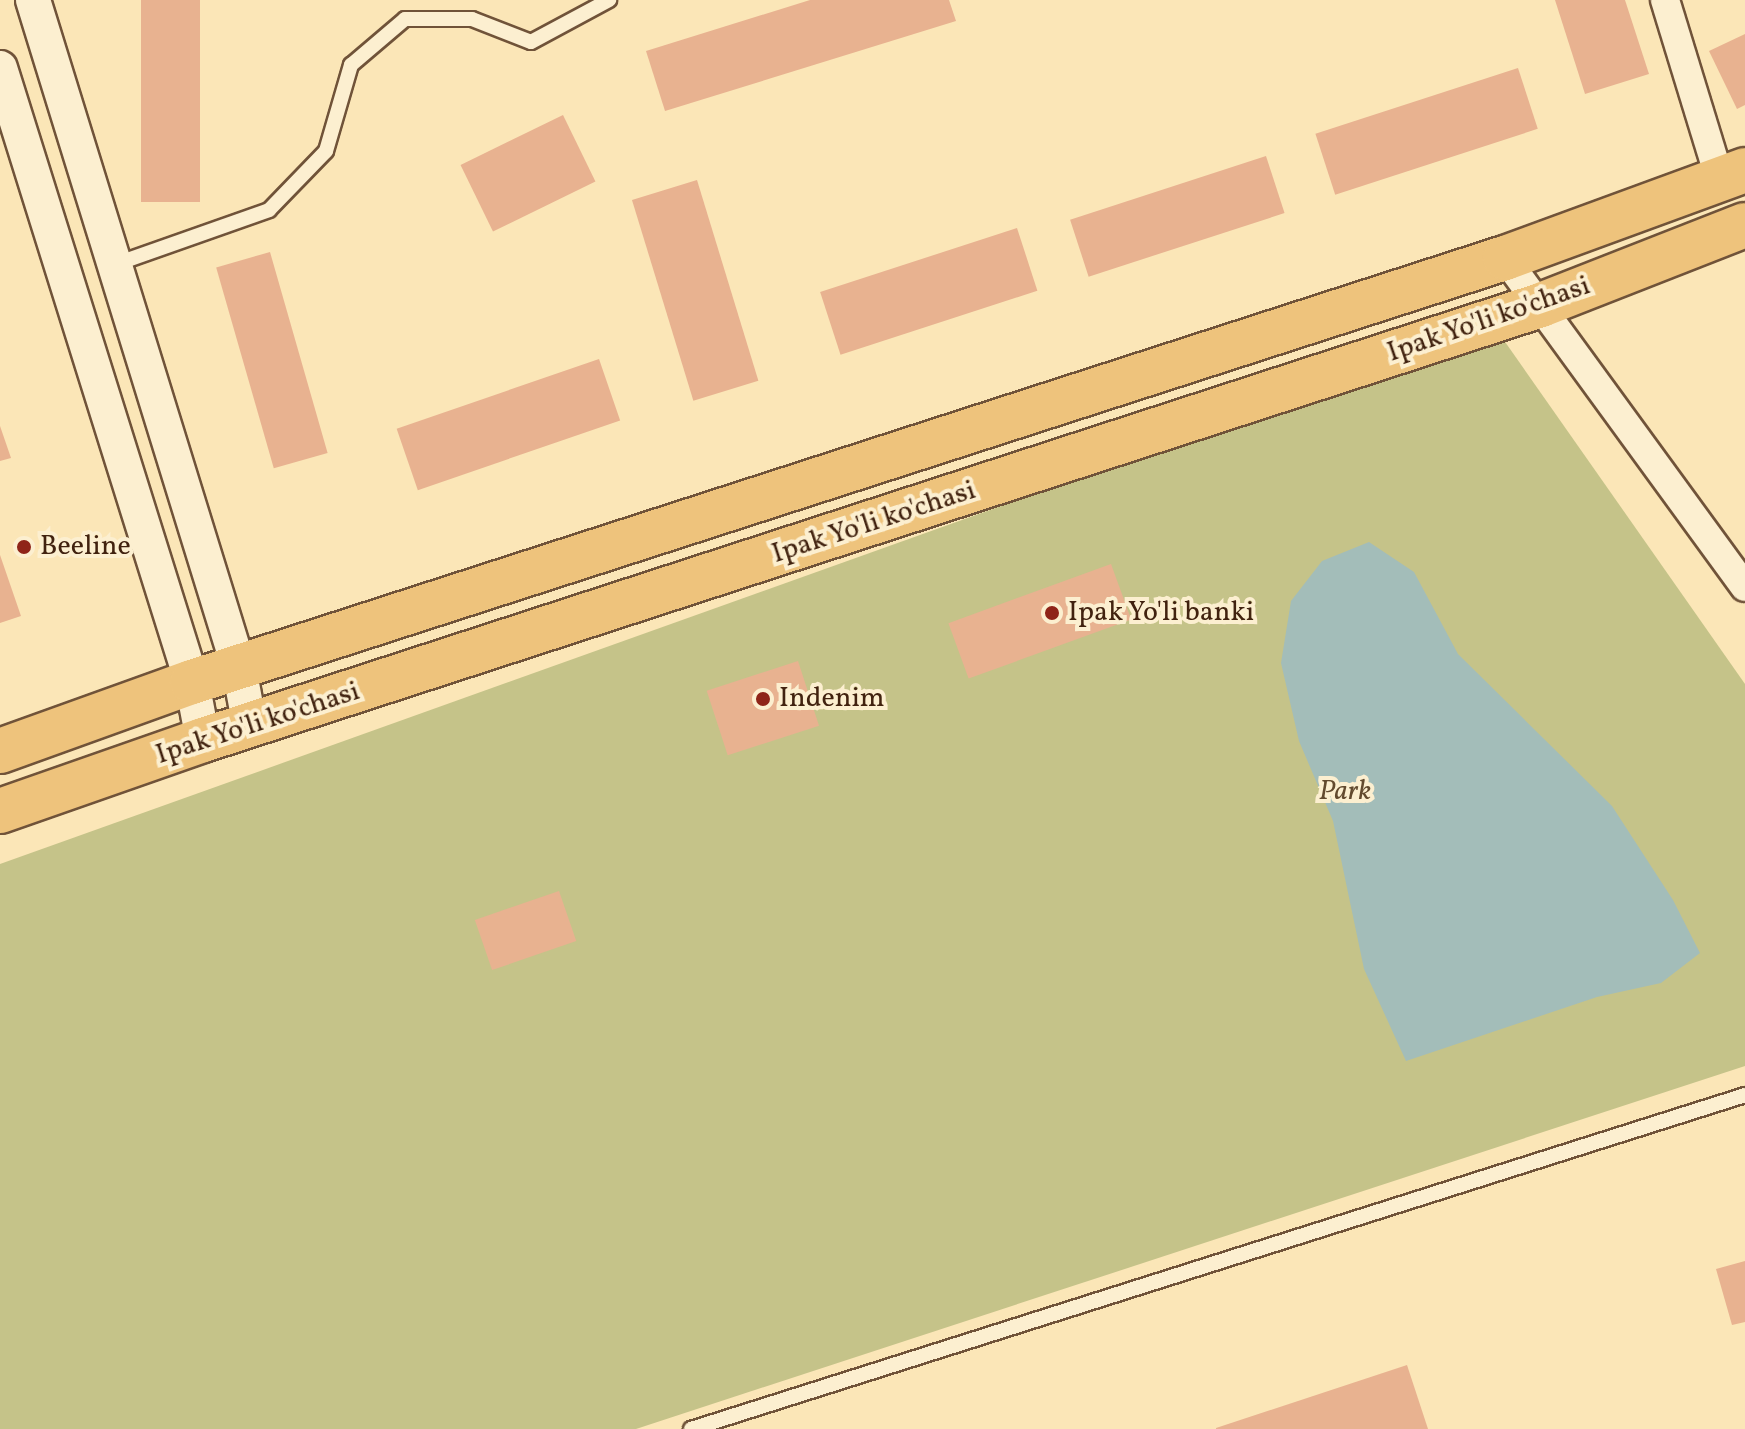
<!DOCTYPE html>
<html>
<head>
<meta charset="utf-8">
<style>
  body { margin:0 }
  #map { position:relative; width:1745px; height:1429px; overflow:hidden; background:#fbe6b7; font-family:Vollkorn,serif }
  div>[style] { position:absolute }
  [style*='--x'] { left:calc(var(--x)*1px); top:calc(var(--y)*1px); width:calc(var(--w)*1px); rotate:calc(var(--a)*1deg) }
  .green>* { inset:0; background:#c5c389 }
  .water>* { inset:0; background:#a3bdb9 }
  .building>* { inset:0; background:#e8b290; transform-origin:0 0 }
  .roads { filter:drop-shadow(2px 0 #705339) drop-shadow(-2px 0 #705339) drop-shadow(0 2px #705339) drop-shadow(0 -2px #705339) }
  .service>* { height:14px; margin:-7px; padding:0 7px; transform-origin:7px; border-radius:7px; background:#fcefd0 }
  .minor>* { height:28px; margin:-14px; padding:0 14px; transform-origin:14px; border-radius:14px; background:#fcefd0 }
  .tertiary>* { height:34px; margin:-17px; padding:0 17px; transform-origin:17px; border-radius:17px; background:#fcefd0 }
  .primary>* { height:44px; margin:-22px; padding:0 22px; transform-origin:22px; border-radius:22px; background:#eec37c }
  .dots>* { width:22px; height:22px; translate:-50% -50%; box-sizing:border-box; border:4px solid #fcefd0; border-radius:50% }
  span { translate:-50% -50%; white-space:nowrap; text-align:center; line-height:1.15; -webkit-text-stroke:8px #fcefd0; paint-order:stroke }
  .street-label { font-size:28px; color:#41220f }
  .poi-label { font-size:28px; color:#41220f }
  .left { translate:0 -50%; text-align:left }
  .park-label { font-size:28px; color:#624a2e; font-style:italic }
</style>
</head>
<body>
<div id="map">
  <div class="green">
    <div style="clip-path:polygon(1496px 329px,1745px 684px,1745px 1066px,636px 1429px,0 1429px,0 864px)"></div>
  </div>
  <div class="water">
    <div style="clip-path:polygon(1369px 542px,1414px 572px,1458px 654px,1612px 806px,1673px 900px,1700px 953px,1661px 983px,1597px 997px,1406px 1061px,1364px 969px,1333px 821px,1299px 741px,1281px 663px,1291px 601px,1322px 561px)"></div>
  </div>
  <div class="building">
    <div style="left:141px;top:0;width:59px;height:202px"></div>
    <div style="clip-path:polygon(810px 0,949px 0,956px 21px,665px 111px,646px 51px)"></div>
    <div style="clip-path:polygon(1555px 0,1625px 0,1649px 74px,1585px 94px)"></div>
    <div style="clip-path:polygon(1745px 34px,1745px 105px,1737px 109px,1709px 51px)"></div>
    <div style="left:1518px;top:68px;width:64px;height:213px;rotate:72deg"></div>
    <div style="left:563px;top:115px;width:74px;height:114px;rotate:64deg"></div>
    <div style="left:1266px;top:156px;width:60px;height:206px;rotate:72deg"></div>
    <div style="left:697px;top:180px;width:210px;height:68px;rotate:73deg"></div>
    <div style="left:1017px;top:228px;width:66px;height:207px;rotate:72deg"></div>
    <div style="left:270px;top:252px;width:209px;height:56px;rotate:74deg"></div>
    <div style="left:599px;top:359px;width:65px;height:214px;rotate:71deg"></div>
    <div style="clip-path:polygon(0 426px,11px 458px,0 461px)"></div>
    <div style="clip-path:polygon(0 555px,21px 616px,0 623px)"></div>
    <div style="left:1111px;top:564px;width:59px;height:173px;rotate:70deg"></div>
    <div style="left:798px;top:661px;width:68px;height:96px;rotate:72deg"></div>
    <div style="left:559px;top:891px;width:53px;height:89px;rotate:71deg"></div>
    <div style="clip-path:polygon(1745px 1261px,1745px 1322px,1732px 1325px,1716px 1269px)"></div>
    <div style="clip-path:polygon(1407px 1365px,1428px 1429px,1216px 1429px,1216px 1428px)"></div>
  </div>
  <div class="roads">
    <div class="service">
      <div style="--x:116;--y:264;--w:162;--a:-19.4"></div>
      <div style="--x:269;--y:210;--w:82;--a:-46"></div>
      <div style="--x:326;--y:151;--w:90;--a:-73.8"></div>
      <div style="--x:351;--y:65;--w:71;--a:-40.4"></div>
      <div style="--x:405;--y:19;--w:67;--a:0"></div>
      <div style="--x:472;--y:19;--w:63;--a:21.3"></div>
      <div style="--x:531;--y:42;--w:89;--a:-28.3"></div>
      <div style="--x:691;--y:1429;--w:1106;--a:-17.58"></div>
    </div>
    <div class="minor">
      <div style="--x:1665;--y:0;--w:188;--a:73"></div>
      <div style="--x:1505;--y:258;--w:407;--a:53.9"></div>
    </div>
    <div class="tertiary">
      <div style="--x:33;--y:0;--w:699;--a:72.86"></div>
      <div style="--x:239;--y:668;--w:60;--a:79.4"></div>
      <div style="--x:0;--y:68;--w:643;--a:72.64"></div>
      <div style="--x:192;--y:682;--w:59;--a:79.3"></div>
    </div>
    <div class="primary">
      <div style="--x:0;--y:751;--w:204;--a:-19.8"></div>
      <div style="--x:192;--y:682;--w:1380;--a:-17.9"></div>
      <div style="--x:1505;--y:258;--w:256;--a:-20.1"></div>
      <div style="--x:0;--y:811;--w:215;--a:-19.3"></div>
      <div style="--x:203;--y:740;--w:1407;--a:-18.01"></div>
      <div style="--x:1541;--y:305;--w:219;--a:-21.4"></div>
    </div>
  </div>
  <div class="dots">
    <div style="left:24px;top:547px;background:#8f2418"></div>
    <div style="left:1052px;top:613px;background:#8f2418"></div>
    <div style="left:763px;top:699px;background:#8f2418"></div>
  </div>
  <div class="street-label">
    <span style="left:1489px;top:320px;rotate:-19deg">Ipak Yo'li ko'chasi</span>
    <span style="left:874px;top:523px;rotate:-18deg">Ipak Yo'li ko'chasi</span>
    <span style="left:258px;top:724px;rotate:-18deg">Ipak Yo'li ko'chasi</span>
  </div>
  <div class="poi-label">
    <span class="left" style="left:40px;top:547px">Beeline</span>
    <span class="left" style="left:1068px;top:613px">Ipak Yo'li banki</span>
    <span class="left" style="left:779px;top:699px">Indenim</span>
  </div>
  <div class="park-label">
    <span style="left:1345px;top:792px">Park</span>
  </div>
</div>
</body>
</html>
